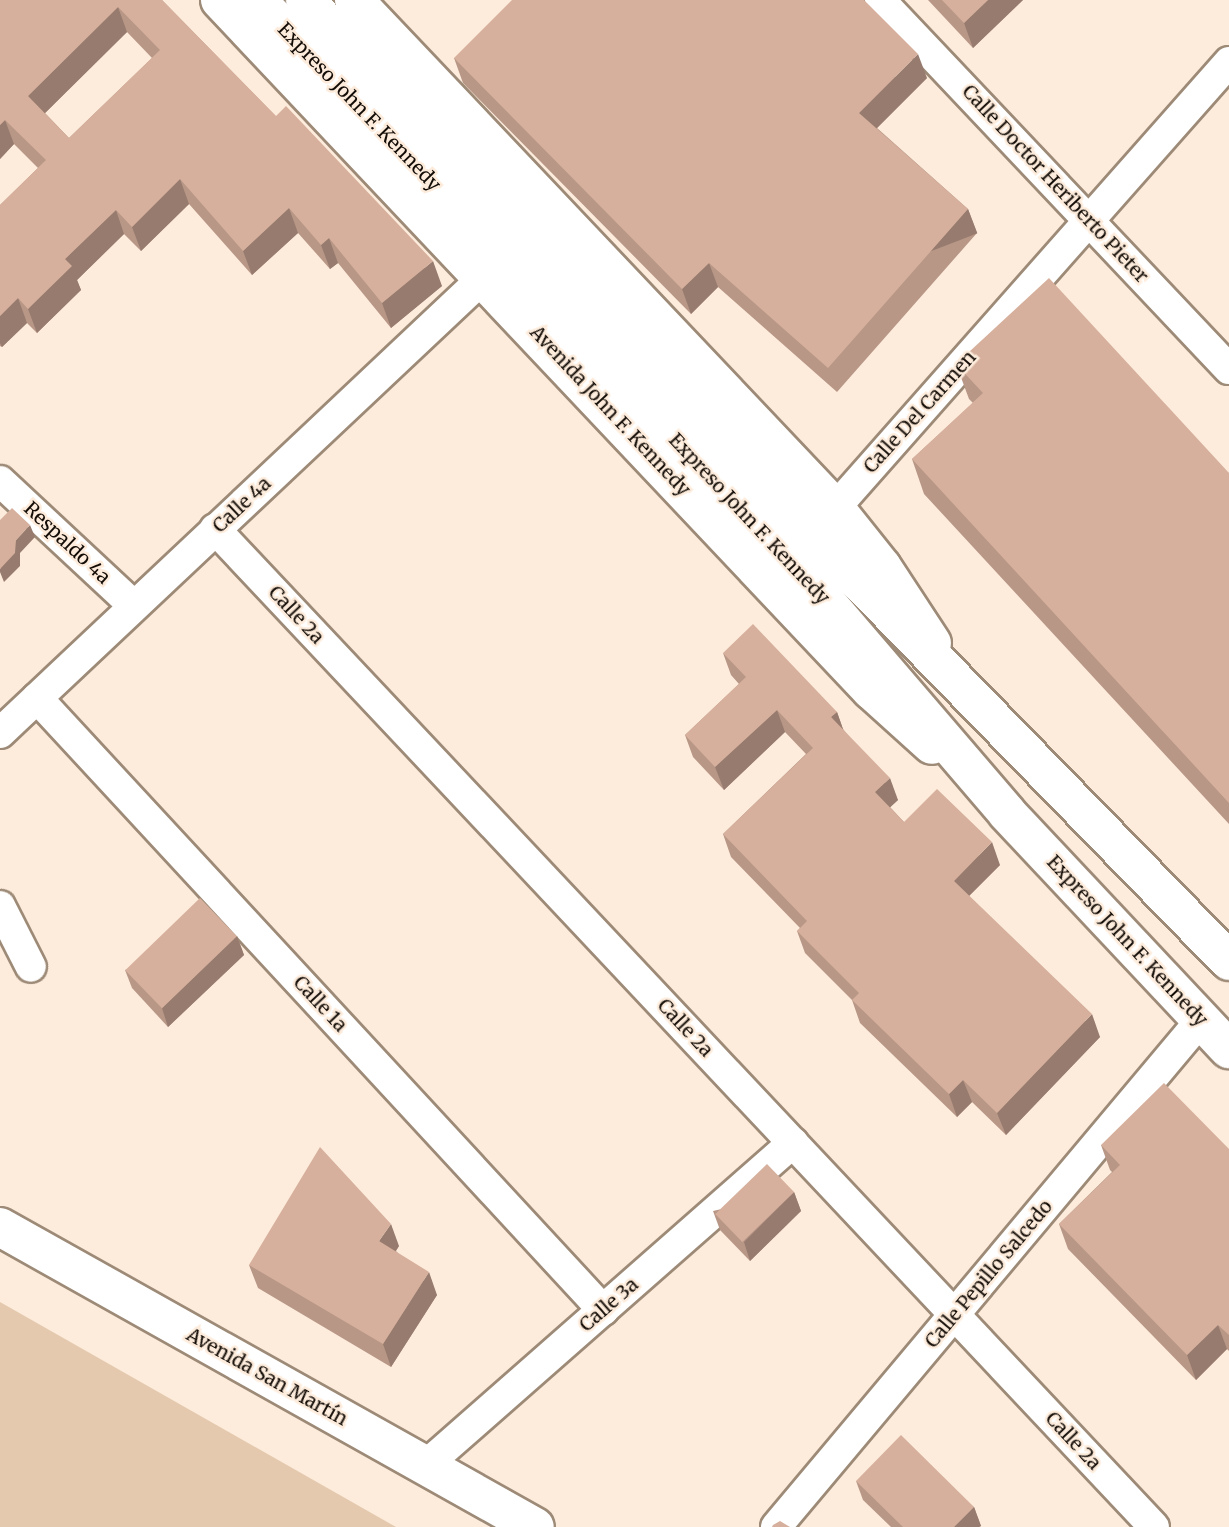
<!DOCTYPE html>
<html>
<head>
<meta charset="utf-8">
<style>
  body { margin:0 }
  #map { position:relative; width:1229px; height:1527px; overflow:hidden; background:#fdecdc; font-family:Merriweather,serif }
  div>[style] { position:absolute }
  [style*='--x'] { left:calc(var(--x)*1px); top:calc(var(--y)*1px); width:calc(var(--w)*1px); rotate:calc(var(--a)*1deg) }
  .green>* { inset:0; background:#e4c9ae }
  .roads { filter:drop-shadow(2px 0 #9d8a77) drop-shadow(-2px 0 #9d8a77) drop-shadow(0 2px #9d8a77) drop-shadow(0 -2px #9d8a77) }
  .minor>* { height:30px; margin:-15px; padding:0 15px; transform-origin:15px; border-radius:15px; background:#fff }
  .secondary>* { height:38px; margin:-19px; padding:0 19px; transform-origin:19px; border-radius:19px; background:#fff }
  .primary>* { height:38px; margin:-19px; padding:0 19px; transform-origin:19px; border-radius:19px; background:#fff }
  .trunk>* { height:38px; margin:-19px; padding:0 19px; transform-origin:19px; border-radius:19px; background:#fff }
  .wall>* { inset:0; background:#b89787 }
  .shaded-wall>* { inset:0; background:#967b6e; transform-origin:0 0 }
  .building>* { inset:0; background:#d6b09d; transform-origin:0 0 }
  span { translate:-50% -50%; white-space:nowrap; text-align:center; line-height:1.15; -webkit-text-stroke:5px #fdecdc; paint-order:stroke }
  .street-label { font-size:19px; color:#130c06 }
</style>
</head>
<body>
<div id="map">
  <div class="green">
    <div style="clip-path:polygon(0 1302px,396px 1527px,0 1527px)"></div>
  </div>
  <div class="roads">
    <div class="minor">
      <div style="--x:880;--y:0;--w:508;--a:46.6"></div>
      <div style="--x:0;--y:481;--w:183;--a:43"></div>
      <div style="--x:835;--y:508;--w:595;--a:-48.54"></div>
      <div style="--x:215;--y:529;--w:1370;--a:46.74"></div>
      <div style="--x:37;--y:698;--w:834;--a:47.24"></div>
      <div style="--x:0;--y:733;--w:665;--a:-43.29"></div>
      <div style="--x:0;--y:906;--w:68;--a:63.1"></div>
      <div style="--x:425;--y:1466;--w:490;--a:-41.3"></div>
      <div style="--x:776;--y:1527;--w:662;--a:-50.03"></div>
    </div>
    <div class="secondary">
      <div style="--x:0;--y:1227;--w:613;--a:29.28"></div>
    </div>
    <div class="primary">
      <div style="--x:220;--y:0;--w:949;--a:46.67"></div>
      <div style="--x:871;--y:690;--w:82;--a:42"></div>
      <div style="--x:354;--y:0;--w:700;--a:46.56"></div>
      <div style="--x:835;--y:508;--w:75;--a:51.5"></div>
      <div style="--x:882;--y:567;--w:91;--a:56.7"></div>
    </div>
    <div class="trunk">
      <div style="--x:257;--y:0;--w:768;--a:46.37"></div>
      <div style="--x:787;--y:556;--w:338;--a:49.4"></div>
      <div style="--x:1007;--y:813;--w:324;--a:46.8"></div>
      <div style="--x:305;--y:0;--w:730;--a:46.44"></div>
      <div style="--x:808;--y:529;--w:603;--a:45.74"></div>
    </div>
  </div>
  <div class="wall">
    <div style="clip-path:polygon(evenodd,0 0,162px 0,442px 286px,391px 328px,338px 263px,330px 269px,298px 233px,252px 275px,189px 204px,141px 251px,124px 234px,77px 280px,81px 290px,37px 333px,27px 323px,2px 347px,0 346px,0 205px,38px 168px,14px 144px,0 159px,0 0,127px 32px,152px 58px,69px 138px,45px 113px,127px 32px)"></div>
    <div style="clip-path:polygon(928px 0,1023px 0,973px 48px)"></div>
    <div style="clip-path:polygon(454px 58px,927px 78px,877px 128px,968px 209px,977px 233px,837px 392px,718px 287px,691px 314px,463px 83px)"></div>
    <div style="clip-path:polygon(956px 364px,1229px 473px,1229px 824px,924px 494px,912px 459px,973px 403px,969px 399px)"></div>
    <div style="clip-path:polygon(723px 653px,837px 712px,843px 729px,898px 800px,890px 807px,904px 822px,1000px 865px,969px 896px,1100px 1037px,1006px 1135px,972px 1102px,957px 1117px,860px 1023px,852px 1000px,805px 953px,797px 931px,800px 928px,731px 857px,723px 834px,806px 754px,785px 732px,724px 790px,693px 757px,685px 735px,739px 684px,731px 675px)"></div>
    <div style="clip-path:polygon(237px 936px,244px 955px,168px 1027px,132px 988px,125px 970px)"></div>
    <div style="clip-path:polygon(1101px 1145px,1229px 1149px,1229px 1351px,1227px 1349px,1196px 1380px,1068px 1249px,1059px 1224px,1112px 1172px,1110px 1170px)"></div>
    <div style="clip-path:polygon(794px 1192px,801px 1211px,750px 1261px,720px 1230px,713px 1211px)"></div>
    <div style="clip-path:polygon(399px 1246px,396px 1251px,437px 1295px,391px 1367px,258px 1288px,249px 1265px)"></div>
    <div style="clip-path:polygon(856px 1481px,974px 1507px,981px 1526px,979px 1527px,891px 1527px,863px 1500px)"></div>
  </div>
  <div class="shaded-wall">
    <div style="clip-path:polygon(988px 0,1023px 0,973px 48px,964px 23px)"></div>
    <div style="clip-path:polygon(118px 7px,127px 32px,37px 121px,28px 96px)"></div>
    <div style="clip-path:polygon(918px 54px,927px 78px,868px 137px,859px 113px)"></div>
    <div style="clip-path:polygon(5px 120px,14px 144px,0 159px,0 125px)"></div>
    <div style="clip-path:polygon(180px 179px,189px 204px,141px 251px,132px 227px)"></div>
    <div style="clip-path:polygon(289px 208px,298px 233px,252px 275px,243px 251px)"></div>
    <div style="left:968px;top:209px;width:26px;height:212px;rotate:69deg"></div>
    <div style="clip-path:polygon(116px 210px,124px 234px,77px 280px,81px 290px,37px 333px,28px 309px,65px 259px)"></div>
    <div style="clip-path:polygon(329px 238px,338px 263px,330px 269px,321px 245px)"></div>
    <div style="clip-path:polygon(433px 261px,442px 286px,391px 328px,382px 303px)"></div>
    <div style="clip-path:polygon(709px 263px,718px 287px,691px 314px,682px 289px)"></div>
    <div style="clip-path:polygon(18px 298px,27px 323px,2px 347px,0 343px,0 316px)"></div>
    <div style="clip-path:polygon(30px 525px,35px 537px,20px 553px,20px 566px,4px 582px,0 572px,0 569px,16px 540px)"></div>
    <div style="clip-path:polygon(777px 710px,785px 732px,724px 790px,715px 767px)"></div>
    <div style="clip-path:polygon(837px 712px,845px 735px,831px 717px)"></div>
    <div style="clip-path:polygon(890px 778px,898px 800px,883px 814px,875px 792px)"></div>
    <div style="clip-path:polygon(992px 842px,1000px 865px,962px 903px,954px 881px)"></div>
    <div style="clip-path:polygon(237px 936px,244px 955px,168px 1027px,162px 1008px)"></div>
    <div style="clip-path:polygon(1092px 1014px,1100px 1037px,1006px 1135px,997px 1113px)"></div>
    <div style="clip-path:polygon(963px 1080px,972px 1102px,957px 1117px,949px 1094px)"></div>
    <div style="clip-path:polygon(794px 1192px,801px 1211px,750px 1261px,744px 1242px)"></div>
    <div style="clip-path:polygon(391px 1224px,399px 1246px,387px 1264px,379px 1241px)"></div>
    <div style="clip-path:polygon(429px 1272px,437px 1295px,391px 1367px,383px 1344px)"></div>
    <div style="clip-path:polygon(1218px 1325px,1227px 1349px,1196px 1380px,1187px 1355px)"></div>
    <div style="clip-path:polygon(974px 1507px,981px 1526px,979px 1527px,954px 1527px)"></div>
  </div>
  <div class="building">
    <div style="clip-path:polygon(evenodd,0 0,162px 0,276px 116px,286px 106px,433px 261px,382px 303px,329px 238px,321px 245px,289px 208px,243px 251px,180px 179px,132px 227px,116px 210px,65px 259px,72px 266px,28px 309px,18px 298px,0 316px,0 205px,46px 160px,5px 120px,0 125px,0 0,118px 7px,160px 50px,69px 138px,28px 96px,118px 7px)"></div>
    <div style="clip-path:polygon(512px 0,864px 0,918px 54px,859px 113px,968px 209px,828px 368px,709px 263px,682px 289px,454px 58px)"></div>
    <div style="clip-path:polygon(942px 0,988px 0,964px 23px)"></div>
    <div style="clip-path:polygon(1049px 278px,1229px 473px,1229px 803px,912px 459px,983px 393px,956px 364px)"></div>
    <div style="clip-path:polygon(12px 508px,30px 525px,16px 540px,15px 553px,0 569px,0 520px)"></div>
    <div style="clip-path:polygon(753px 624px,837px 712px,831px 717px,890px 778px,875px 792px,904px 822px,937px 789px,992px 842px,954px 881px,1092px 1014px,997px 1113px,963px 1080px,949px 1094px,852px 1000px,859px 993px,797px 931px,807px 921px,723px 834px,813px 748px,777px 710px,715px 767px,685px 735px,746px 677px,723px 653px)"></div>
    <div style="left:200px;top:898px;width:53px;height:104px;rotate:46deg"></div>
    <div style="clip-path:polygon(1164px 1083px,1229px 1149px,1229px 1335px,1218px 1325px,1187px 1355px,1059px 1224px,1120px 1165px,1101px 1145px)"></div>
    <div style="clip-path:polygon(320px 1147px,391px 1224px,379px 1241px,429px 1272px,383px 1344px,249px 1265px)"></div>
    <div style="left:767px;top:1164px;width:39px;height:72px;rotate:46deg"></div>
    <div style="clip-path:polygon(901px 1435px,974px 1507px,954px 1527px,903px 1527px,856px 1481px)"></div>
    <div style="clip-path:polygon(780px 1521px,790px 1527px,772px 1527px,773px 1525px)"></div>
  </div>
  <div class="street-label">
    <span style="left:359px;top:107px;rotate:46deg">Expreso John F. Kennedy</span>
    <span style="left:1055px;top:184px;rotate:47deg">Calle Doctor Heriberto Pieter</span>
    <span style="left:610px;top:411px;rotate:47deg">Avenida John F. Kennedy</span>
    <span style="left:920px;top:412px;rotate:-48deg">Calle Del Carmen</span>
    <span style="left:242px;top:505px;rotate:-43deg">Calle 4a</span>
    <span style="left:749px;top:519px;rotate:47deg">Expreso John F. Kennedy</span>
    <span style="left:67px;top:543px;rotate:43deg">Respaldo 4a</span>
    <span style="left:296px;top:615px;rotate:47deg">Calle 2a</span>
    <span style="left:1127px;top:941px;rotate:47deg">Expreso John F. Kennedy</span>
    <span style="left:320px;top:1004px;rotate:47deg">Calle 1a</span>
    <span style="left:685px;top:1028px;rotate:47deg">Calle 2a</span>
    <span style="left:989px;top:1274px;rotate:-50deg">Calle Pepillo Salcedo</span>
    <span style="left:609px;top:1305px;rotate:-41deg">Calle 3a</span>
    <span style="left:267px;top:1377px;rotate:29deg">Avenida San Martín</span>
    <span style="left:1073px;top:1441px;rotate:47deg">Calle 2a</span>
  </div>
</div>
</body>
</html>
